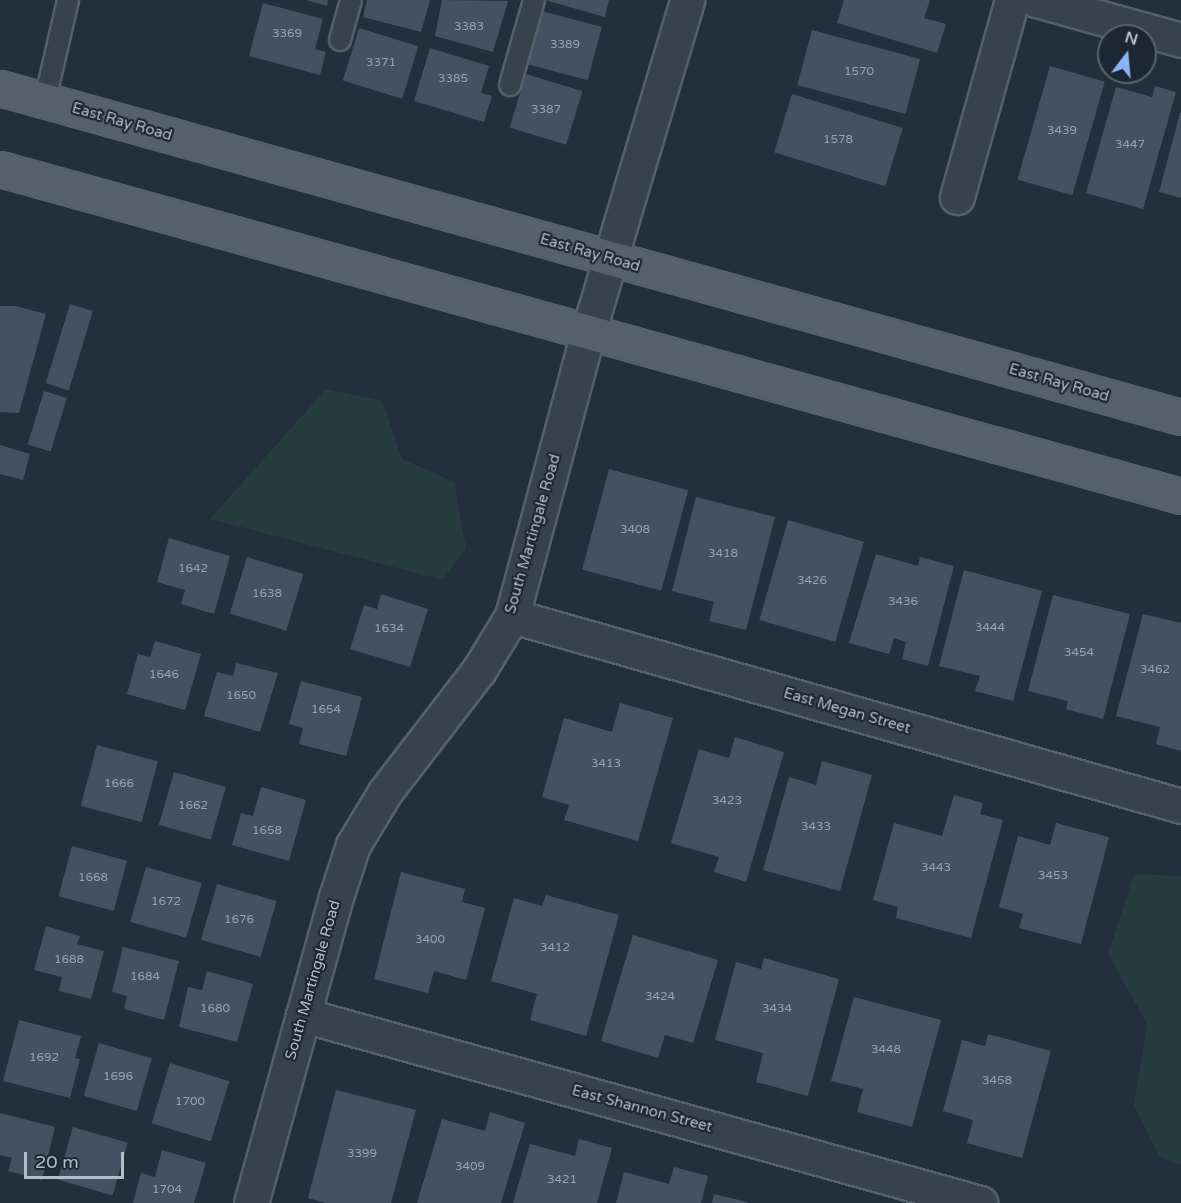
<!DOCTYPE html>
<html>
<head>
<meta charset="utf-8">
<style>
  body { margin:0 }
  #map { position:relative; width:1181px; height:1203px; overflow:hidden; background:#242f3e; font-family:"Varela Round",sans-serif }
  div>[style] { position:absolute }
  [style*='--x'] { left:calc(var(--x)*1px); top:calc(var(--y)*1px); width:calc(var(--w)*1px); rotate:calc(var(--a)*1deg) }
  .green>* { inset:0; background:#263c3f }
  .building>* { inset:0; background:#455162; transform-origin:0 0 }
  .roads { filter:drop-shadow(2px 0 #565f6c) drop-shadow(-2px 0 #565f6c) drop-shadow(0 2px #565f6c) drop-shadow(0 -2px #565f6c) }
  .service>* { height:20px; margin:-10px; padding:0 10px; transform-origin:10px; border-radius:10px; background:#38414e }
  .minor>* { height:33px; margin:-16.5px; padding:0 16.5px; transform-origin:16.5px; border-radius:16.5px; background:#38414e }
  .primary>* { height:33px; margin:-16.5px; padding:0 16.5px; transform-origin:16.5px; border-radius:16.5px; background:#56606e }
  span { translate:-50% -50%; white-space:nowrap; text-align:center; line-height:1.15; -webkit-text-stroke:4.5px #1d2633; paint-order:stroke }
  .number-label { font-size:12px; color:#98a1af }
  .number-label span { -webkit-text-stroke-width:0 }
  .street-label { font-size:15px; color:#b4bcc9 }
  .north { position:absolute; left:1097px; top:24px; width:60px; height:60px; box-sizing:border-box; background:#1d2633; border:2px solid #59626f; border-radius:50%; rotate:16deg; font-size:16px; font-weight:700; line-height:24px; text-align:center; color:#b4bcc9 }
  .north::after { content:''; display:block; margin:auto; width:21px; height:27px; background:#8ab4f8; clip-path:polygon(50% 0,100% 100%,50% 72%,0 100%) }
  .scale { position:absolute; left:24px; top:1152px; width:100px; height:27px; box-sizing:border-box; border:3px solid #b4bcc9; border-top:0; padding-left:8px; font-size:18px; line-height:21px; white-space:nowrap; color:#b4bcc9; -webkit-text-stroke:4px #1d2633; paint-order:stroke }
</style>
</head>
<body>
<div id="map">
  <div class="green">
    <div style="clip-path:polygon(326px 389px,382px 401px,402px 459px,454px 482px,466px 548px,443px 580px,210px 519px)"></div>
    <div style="clip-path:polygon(1134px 874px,1181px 876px,1181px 1165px,1159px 1156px,1134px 1105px,1147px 1024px,1108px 954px)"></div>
  </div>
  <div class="building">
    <div style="clip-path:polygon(306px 0,328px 0,327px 6px)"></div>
    <div style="clip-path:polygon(367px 0,430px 0,421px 32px,363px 17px)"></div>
    <div style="clip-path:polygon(442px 0,508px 1px,493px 52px,435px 36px)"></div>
    <div style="clip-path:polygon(545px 0,609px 0,605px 17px)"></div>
    <div style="clip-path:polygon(844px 0,930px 0,924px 18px,946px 24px,937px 53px,837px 23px)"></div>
    <div style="clip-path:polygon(263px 3px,323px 19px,315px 49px,326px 52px,320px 75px,249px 56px)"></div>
    <div style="left:542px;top:11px;width:62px;height:55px;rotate:15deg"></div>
    <div style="left:359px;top:28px;width:62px;height:55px;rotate:17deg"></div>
    <div style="left:812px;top:30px;width:112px;height:57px;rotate:15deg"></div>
    <div style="clip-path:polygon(430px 48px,489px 66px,481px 93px,492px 96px,484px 122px,414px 101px)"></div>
    <div style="left:1050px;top:66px;width:57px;height:118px;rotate:16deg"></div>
    <div style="left:526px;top:74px;width:59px;height:56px;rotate:17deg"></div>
    <div style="clip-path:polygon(1155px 86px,1176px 92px,1143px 209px,1086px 193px,1116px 87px,1152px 97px)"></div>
    <div style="left:792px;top:94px;width:116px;height:61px;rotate:17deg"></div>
    <div style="clip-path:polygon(1180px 113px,1181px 113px,1181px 198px,1159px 192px)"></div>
    <div style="left:70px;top:304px;width:24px;height:83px;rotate:17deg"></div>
    <div style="clip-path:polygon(0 306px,15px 306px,46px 314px,19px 413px,0 412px)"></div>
    <div style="left:44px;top:391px;width:24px;height:56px;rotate:17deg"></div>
    <div style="clip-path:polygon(0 445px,30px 454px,23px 480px,0 474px)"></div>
    <div style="left:609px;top:469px;width:82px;height:104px;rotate:15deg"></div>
    <div style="clip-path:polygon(696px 497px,775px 517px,746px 630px,709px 621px,714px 602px,672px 591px)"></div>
    <div style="left:788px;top:520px;width:79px;height:104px;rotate:16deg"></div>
    <div style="clip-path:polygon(169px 538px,230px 556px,214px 614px,181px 604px,185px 590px,157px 582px)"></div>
    <div style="clip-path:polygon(876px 554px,918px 566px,920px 557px,954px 566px,928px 666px,902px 659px,906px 642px,894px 638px,889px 654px,849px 643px)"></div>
    <div style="left:247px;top:557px;width:59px;height:59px;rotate:17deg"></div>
    <div style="clip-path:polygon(964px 570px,1042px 591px,1013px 701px,975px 691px,980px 676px,939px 666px)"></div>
    <div style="clip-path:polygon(381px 594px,428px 609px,410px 667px,350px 649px,364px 605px,377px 609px)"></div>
    <div style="clip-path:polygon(1053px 595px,1130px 614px,1103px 719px,1066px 709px,1068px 701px,1028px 691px)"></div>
    <div style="clip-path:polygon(1143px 614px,1181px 623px,1181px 751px,1156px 744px,1160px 727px,1116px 716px)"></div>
    <div style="clip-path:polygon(155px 641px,201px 654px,185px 710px,127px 694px,138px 654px,150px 657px)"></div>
    <div style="clip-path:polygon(236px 663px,278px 673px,260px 732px,204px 716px,217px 672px,233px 676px)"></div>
    <div style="clip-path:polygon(301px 681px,362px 697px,346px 756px,299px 744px,303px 728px,289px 724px)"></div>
    <div style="clip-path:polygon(620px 703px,673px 718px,638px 841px,564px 820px,569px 805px,542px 797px,564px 718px,612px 732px)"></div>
    <div style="clip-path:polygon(735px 737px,784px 752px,746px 882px,714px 872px,719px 857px,671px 843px,699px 749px,729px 758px)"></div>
    <div style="left:97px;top:745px;width:63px;height:63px;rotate:15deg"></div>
    <div style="clip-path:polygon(822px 761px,872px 775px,840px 891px,763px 870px,789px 777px,816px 785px)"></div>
    <div style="left:174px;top:772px;width:54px;height:55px;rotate:16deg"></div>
    <div style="clip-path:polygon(261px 787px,306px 800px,289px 861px,232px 845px,241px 813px,253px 816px)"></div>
    <div style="clip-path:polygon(954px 795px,983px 803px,980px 814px,1003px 820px,971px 938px,896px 918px,898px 907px,873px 900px,894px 823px,942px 836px)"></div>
    <div style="clip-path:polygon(1056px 823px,1109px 837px,1081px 944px,1019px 928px,1023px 914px,999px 907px,1018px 836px,1050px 845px)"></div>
    <div style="left:72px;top:846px;width:57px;height:52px;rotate:15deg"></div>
    <div style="left:146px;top:867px;width:58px;height:57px;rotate:16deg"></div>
    <div style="clip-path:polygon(401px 872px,465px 889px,462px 902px,485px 908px,466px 980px,434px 971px,428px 993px,374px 979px)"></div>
    <div style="left:217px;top:884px;width:62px;height:58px;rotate:16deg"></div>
    <div style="clip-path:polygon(546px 895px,619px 915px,586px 1036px,530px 1020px,537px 994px,491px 981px,514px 898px,542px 906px)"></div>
    <div style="clip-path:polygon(46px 926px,80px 936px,77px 944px,104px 951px,91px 999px,59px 991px,62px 977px,34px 970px)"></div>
    <div style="clip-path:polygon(633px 935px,718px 960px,693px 1043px,665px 1035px,658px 1058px,601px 1041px)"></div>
    <div style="clip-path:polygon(123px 947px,179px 961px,164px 1020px,124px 1009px,127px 996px,112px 992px)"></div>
    <div style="clip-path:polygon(764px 958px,839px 979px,808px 1096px,756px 1082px,763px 1053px,715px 1040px,736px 962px,761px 969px)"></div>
    <div style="clip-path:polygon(207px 971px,253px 984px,237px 1042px,179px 1027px,188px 987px,202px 990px)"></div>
    <div style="clip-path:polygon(854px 997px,941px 1020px,912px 1127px,857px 1112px,863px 1089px,831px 1081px)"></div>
    <div style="clip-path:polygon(19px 1020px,81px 1036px,75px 1058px,80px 1059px,70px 1098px,3px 1081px)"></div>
    <div style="clip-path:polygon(988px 1034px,1051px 1051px,1022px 1158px,967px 1143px,973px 1120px,943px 1111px,962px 1040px,985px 1046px)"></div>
    <div style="left:99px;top:1043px;width:55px;height:55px;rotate:16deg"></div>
    <div style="left:170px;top:1063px;width:62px;height:63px;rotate:17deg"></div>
    <div style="clip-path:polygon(336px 1090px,416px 1110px,391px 1203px,326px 1203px,308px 1198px)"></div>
    <div style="clip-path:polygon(490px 1112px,525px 1123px,501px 1203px,417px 1203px,442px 1119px,485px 1131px)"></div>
    <div style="clip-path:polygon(0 1113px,55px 1127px,42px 1180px,8px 1171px,12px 1158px,0 1155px)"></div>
    <div style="left:73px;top:1127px;width:57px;height:55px;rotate:16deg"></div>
    <div style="clip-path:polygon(579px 1139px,612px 1148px,597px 1203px,513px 1203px,530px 1144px,575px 1156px)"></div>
    <div style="clip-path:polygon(162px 1150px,206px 1163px,194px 1203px,133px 1203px,141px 1173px,155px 1177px)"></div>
    <div style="clip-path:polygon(674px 1167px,708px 1176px,701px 1203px,616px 1203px,624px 1172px,669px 1184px)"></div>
    <div style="clip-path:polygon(714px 1194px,747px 1202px,747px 1203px,712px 1203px)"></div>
  </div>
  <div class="roads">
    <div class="service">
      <div style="--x:340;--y:40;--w:41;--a:-74.6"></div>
      <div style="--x:510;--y:85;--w:88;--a:-74.2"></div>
      <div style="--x:45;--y:100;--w:103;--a:-77"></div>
    </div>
    <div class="minor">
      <div style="--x:1036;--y:0;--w:150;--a:15.4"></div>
      <div style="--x:957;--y:197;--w:205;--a:-74.4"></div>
      <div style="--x:512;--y:616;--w:695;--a:15.85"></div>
      <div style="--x:303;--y:1015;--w:703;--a:15.52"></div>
      <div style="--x:251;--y:1203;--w:318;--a:-74.5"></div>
      <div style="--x:336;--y:897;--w:55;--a:-71.9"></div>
      <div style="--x:353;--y:845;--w:62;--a:-58.9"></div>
      <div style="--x:385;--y:792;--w:154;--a:-52.4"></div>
      <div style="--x:479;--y:670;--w:63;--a:-58.6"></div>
      <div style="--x:512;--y:616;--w:293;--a:-75"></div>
      <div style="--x:588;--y:333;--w:347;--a:-73.4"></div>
    </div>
    <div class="primary">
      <div style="--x:0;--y:88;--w:1226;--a:15.57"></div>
      <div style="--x:0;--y:169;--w:1225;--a:15.48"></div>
    </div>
  </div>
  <div class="number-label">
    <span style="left:469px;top:27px">3383</span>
    <span style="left:287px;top:34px">3369</span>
    <span style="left:565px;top:45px">3389</span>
    <span style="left:381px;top:63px">3371</span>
    <span style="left:859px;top:72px">1570</span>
    <span style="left:453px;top:79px">3385</span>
    <span style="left:546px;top:110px">3387</span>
    <span style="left:1062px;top:131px">3439</span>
    <span style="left:838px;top:140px">1578</span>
    <span style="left:1130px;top:145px">3447</span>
    <span style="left:635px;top:530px">3408</span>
    <span style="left:723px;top:554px">3418</span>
    <span style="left:193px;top:569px">1642</span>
    <span style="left:812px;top:581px">3426</span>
    <span style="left:267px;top:594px">1638</span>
    <span style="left:903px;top:602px">3436</span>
    <span style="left:990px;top:628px">3444</span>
    <span style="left:389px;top:629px">1634</span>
    <span style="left:1079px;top:653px">3454</span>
    <span style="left:1155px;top:670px">3462</span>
    <span style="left:164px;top:675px">1646</span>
    <span style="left:241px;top:696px">1650</span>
    <span style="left:326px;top:710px">1654</span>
    <span style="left:606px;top:764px">3413</span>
    <span style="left:119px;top:784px">1666</span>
    <span style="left:727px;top:801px">3423</span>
    <span style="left:193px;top:806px">1662</span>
    <span style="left:816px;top:827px">3433</span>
    <span style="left:267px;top:831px">1658</span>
    <span style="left:936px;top:868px">3443</span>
    <span style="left:1053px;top:876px">3453</span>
    <span style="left:93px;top:878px">1668</span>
    <span style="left:166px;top:902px">1672</span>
    <span style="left:239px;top:920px">1676</span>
    <span style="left:430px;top:940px">3400</span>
    <span style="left:555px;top:948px">3412</span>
    <span style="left:69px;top:960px">1688</span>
    <span style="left:145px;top:977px">1684</span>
    <span style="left:660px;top:997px">3424</span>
    <span style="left:215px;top:1009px">1680</span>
    <span style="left:777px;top:1009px">3434</span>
    <span style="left:886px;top:1050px">3448</span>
    <span style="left:44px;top:1058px">1692</span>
    <span style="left:118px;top:1077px">1696</span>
    <span style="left:997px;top:1081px">3458</span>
    <span style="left:190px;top:1102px">1700</span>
    <span style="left:362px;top:1154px">3399</span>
    <span style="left:470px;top:1167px">3409</span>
    <span style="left:562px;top:1180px">3421</span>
    <span style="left:167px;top:1190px">1704</span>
  </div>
  <div class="street-label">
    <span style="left:122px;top:122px;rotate:16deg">East Ray Road</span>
    <span style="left:590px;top:253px;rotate:16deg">East Ray Road</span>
    <span style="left:1059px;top:383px;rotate:16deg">East Ray Road</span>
    <span style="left:533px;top:534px;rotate:-74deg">South Martingale Road</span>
    <span style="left:847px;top:711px;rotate:16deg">East Megan Street</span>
    <span style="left:313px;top:980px;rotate:-74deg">South Martingale Road</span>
    <span style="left:642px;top:1109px;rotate:15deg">East Shannon Street</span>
  </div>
  <div class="north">N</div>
  <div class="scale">20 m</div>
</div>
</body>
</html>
